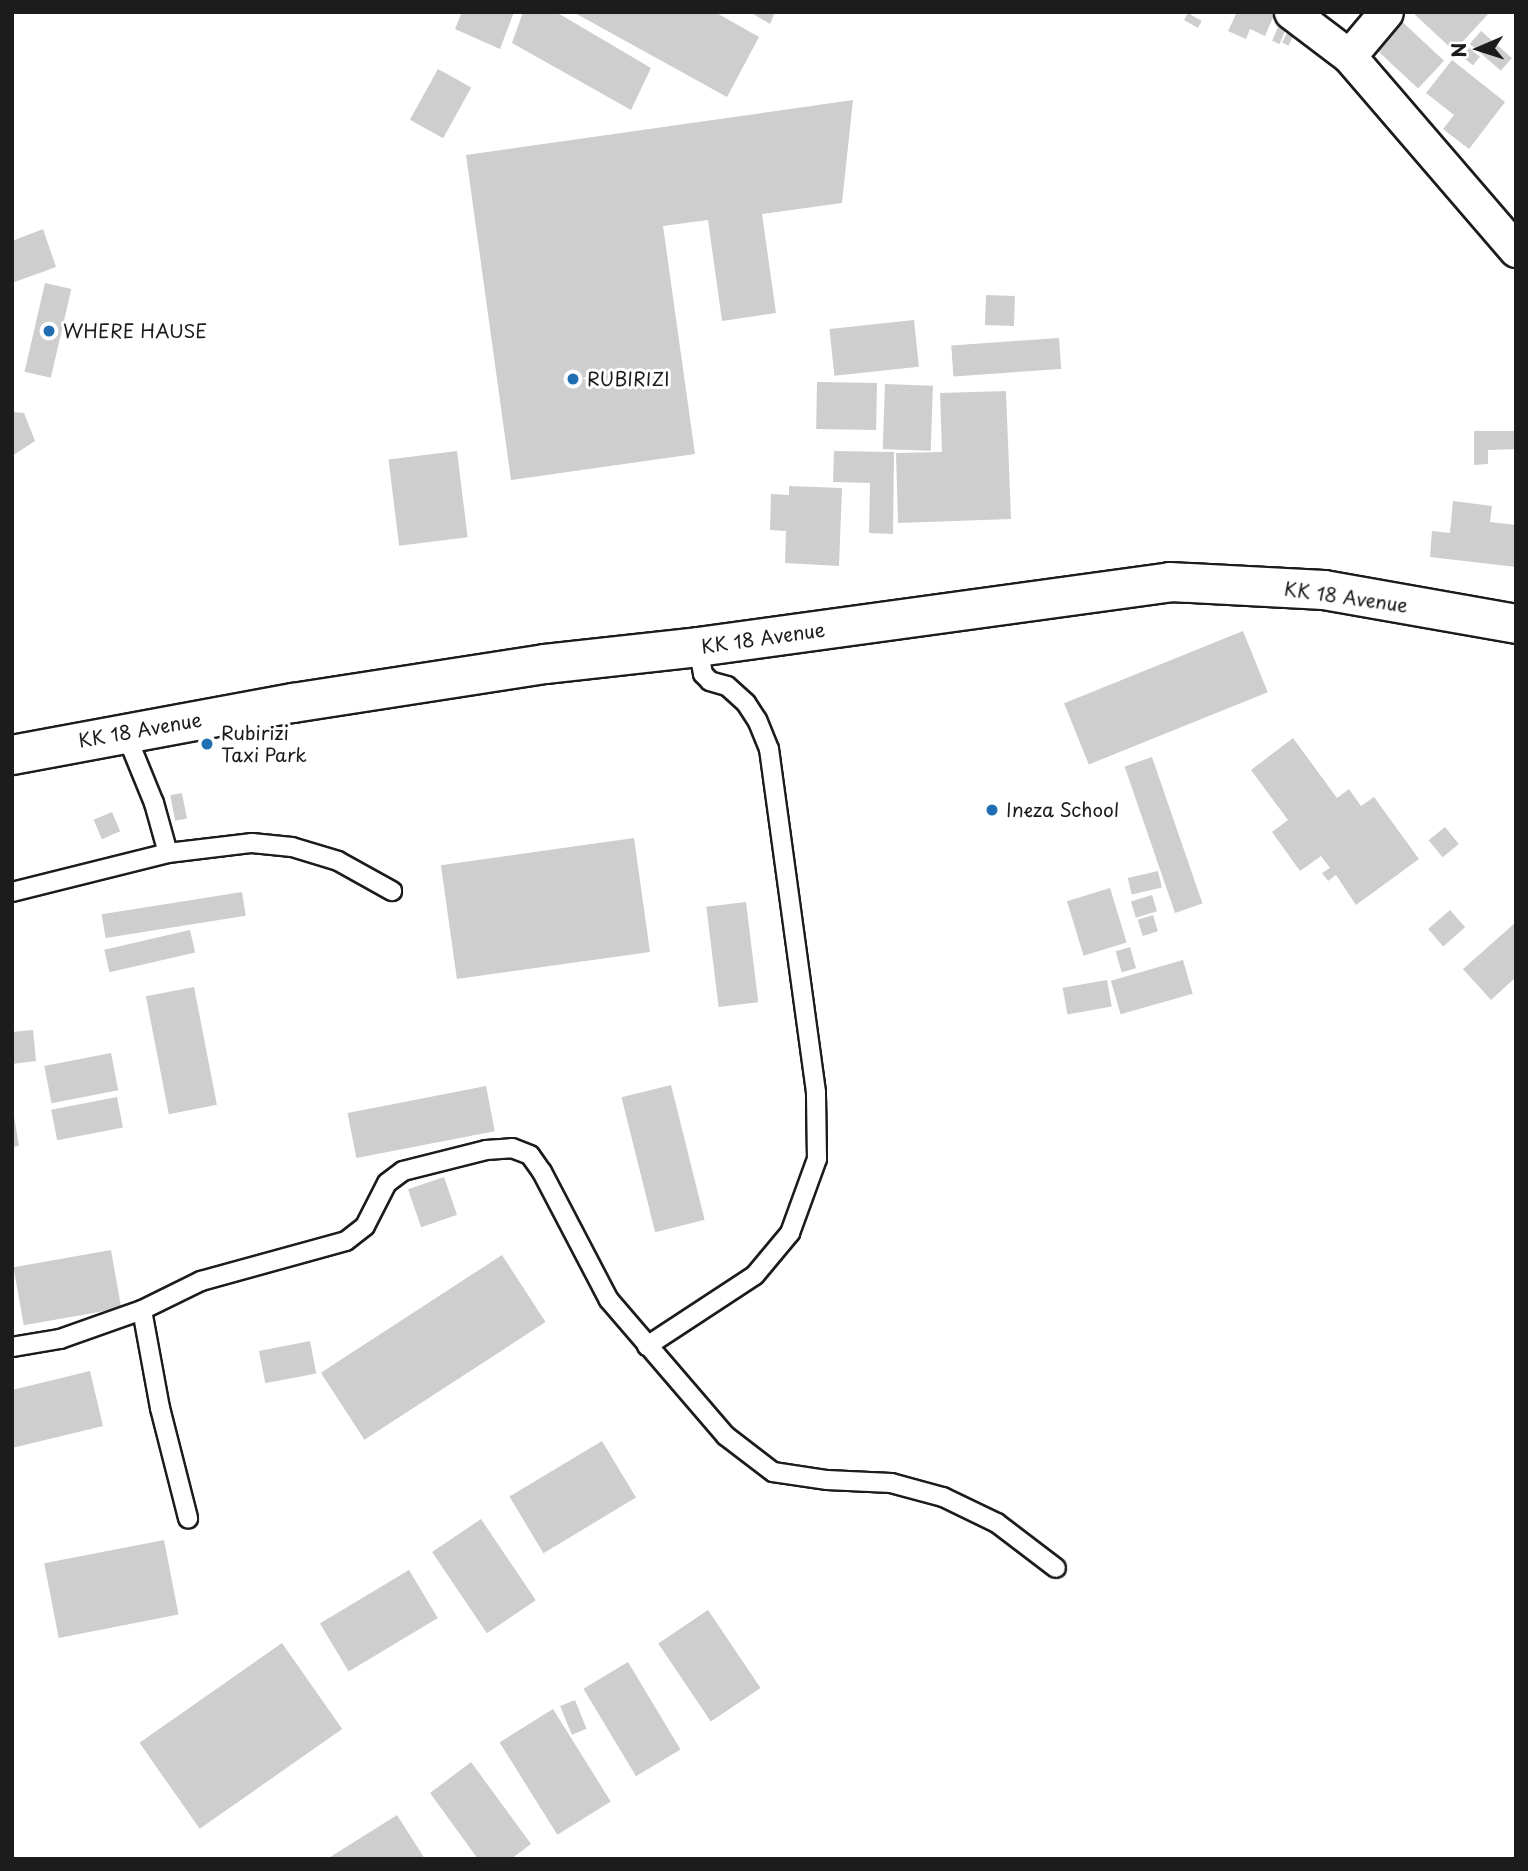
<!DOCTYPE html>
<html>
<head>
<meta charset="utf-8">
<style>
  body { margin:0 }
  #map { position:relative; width:1528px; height:1871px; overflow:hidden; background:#fff; font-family:"Playpen Sans",sans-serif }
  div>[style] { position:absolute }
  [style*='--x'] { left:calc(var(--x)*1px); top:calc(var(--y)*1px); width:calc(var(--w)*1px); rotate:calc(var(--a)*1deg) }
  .building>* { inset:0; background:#cecece; transform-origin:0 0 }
  .roads { filter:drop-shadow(2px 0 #1c1c1c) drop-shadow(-2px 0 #1c1c1c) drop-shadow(0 2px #1c1c1c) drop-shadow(0 -2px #1c1c1c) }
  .service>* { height:18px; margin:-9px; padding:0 9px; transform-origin:9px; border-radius:9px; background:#fff }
  .minor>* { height:33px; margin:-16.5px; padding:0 16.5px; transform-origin:16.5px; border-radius:16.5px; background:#fff }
  .secondary>* { height:38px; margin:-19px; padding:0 19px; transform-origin:19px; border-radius:19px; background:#fff }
  .dots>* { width:19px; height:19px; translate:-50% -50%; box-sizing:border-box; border:4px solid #fff; border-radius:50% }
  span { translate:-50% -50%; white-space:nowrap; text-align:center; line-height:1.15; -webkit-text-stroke:6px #fff; paint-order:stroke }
  .poi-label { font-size:19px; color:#1c1c1c }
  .left { translate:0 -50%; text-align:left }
  .street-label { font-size:19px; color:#1c1c1c }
  .frame { position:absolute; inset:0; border:14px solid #1c1c1c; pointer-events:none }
  .north { position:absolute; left:1444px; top:14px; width:70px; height:70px; -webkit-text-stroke:5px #fff; paint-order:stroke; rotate:267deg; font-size:19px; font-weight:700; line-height:28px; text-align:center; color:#1c1c1c }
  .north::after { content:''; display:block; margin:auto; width:24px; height:32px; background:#1c1c1c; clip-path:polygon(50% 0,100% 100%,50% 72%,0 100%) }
</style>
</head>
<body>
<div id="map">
  <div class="building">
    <div style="clip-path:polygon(462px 12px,514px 12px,500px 49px,455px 29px)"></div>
    <div style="clip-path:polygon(523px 12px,556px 12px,651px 68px,631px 110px,512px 43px)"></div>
    <div style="clip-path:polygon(573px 12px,715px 12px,759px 37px,727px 97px)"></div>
    <div style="clip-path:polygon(750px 12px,775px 12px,770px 24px)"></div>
    <div style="clip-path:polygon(1237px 12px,1267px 12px,1274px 15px,1265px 36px,1250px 29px,1246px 39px,1228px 31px)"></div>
    <div style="clip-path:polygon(1412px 12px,1490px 12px,1454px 51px)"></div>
    <div style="left:1188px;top:13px;width:16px;height:8px;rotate:30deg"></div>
    <div style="left:1395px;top:15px;width:67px;height:38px;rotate:43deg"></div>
    <div style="left:1278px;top:27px;width:8px;height:15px;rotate:23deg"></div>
    <div style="left:1288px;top:31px;width:7px;height:13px;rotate:27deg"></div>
    <div style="left:1481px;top:31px;width:41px;height:17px;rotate:41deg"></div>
    <div style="left:1469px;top:48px;width:14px;height:11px;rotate:39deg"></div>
    <div style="clip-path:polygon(1452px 60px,1505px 102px,1469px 149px,1443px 129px,1454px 115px,1426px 93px)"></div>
    <div style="left:438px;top:69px;width:38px;height:58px;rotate:29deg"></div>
    <div style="clip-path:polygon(853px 100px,842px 203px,762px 214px,776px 313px,722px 321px,708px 220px,663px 226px,695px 454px,511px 480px,466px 155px)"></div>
    <div style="clip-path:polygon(43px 229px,56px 267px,12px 283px,12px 241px)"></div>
    <div style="left:45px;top:283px;width:27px;height:91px;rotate:13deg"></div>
    <div style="left:986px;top:295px;width:29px;height:30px;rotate:2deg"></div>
    <div style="left:914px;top:320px;width:47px;height:85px;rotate:84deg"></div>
    <div style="left:1059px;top:338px;width:31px;height:108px;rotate:86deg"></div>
    <div style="left:817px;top:382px;width:60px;height:47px;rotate:1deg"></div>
    <div style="left:885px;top:384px;width:48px;height:65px;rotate:2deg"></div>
    <div style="clip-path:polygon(1006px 391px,1011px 519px,898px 523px,896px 453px,942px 452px,940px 393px)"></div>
    <div style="clip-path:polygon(12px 412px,24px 413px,35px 441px,12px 456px)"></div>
    <div style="clip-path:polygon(1474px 431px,1516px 431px,1516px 449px,1488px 450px,1488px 464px,1474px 465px)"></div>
    <div style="left:457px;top:451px;width:87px;height:69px;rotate:83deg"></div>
    <div style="clip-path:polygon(834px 451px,894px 452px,893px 534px,869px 533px,870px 483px,833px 482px)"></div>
    <div style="clip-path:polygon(789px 486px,842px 488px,839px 566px,785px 563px,786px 531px,770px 530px,771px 494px,789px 495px)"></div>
    <div style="clip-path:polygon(1453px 501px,1492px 506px,1490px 522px,1516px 525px,1516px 567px,1430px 557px,1432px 531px,1450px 533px)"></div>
    <div style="left:1243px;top:631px;width:66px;height:193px;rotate:68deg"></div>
    <div style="clip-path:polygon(1293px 738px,1337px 798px,1349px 789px,1361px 806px,1374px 797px,1419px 859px,1356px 905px,1336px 875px,1328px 881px,1322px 873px,1330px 868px,1321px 856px,1300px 871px,1272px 832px,1288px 820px,1251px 770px)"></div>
    <div style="left:1152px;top:757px;width:155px;height:29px;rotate:71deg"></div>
    <div style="left:182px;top:793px;width:26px;height:12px;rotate:79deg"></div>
    <div style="left:112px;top:812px;width:21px;height:20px;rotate:67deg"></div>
    <div style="left:1445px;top:827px;width:22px;height:21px;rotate:51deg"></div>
    <div style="left:634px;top:838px;width:115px;height:195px;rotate:82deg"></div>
    <div style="left:1158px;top:871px;width:17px;height:31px;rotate:77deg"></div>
    <div style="left:1110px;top:888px;width:57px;height:45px;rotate:73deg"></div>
    <div style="left:242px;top:892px;width:24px;height:142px;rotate:81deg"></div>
    <div style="left:1152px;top:895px;width:17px;height:22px;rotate:73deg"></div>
    <div style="left:746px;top:902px;width:101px;height:40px;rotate:83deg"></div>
    <div style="left:1450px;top:910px;width:23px;height:29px;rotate:49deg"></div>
    <div style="left:1153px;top:915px;width:17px;height:16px;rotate:73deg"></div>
    <div style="clip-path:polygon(1516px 922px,1516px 977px,1491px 1000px,1463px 969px)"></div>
    <div style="left:190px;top:930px;width:23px;height:88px;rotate:77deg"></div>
    <div style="left:1130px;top:947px;width:22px;height:15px;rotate:74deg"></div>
    <div style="left:1183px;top:960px;width:35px;height:75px;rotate:74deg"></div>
    <div style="left:1107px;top:980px;width:27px;height:45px;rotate:80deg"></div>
    <div style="left:194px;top:987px;width:120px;height:49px;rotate:79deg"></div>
    <div style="clip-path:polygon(33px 1030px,36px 1061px,12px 1064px,12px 1032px)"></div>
    <div style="left:111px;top:1053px;width:38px;height:68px;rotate:79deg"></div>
    <div style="left:671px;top:1085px;width:139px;height:51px;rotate:76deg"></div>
    <div style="left:486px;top:1086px;width:46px;height:141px;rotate:79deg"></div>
    <div style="left:117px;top:1097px;width:31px;height:67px;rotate:79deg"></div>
    <div style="clip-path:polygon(14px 1116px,19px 1146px,12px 1147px,12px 1117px)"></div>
    <div style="left:444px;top:1177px;width:40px;height:38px;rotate:71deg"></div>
    <div style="left:111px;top:1250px;width:59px;height:99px;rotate:80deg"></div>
    <div style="left:502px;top:1255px;width:80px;height:216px;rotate:57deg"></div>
    <div style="left:310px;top:1341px;width:33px;height:52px;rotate:79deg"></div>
    <div style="clip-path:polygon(90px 1371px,103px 1426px,12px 1448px,12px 1390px)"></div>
    <div style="left:602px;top:1441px;width:66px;height:108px;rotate:59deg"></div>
    <div style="left:481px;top:1519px;width:98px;height:59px;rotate:56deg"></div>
    <div style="left:164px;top:1540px;width:76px;height:122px;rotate:79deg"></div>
    <div style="left:409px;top:1570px;width:56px;height:104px;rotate:59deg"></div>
    <div style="left:708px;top:1610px;width:94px;height:60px;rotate:56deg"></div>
    <div style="left:282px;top:1643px;width:105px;height:174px;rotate:55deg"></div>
    <div style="left:628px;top:1662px;width:102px;height:52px;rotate:59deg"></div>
    <div style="left:575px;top:1700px;width:31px;height:16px;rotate:68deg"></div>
    <div style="left:553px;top:1709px;width:109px;height:63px;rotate:58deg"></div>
    <div style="clip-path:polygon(471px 1762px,531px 1844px,511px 1859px,478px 1859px,430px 1793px)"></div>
    <div style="clip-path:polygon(397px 1815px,425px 1859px,327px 1859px)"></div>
  </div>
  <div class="roads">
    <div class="service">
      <div style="--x:125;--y:732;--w:77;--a:67.8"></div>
      <div style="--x:154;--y:803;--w:52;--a:74.4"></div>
      <div style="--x:12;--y:892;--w:161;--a:-14"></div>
      <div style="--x:168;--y:853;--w:85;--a:-6.8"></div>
      <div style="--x:252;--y:843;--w:40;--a:5.7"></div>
      <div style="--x:292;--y:847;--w:48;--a:16.9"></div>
      <div style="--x:338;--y:861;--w:62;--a:29.1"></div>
      <div style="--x:142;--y:1310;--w:100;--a:79.6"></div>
      <div style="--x:160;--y:1408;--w:114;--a:75.7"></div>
      <div style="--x:647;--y:1346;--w:129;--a:-33.3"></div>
      <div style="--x:755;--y:1275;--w:55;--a:-50.2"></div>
      <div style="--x:790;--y:1233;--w:79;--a:-70"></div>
      <div style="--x:817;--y:1159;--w:67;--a:-90.9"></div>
      <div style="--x:816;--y:1092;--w:346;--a:-97.8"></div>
      <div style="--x:769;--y:749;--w:31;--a:-112"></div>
      <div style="--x:757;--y:720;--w:20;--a:-123"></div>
      <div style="--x:746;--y:703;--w:25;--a:-138"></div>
      <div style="--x:727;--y:686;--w:18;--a:-164"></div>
      <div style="--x:710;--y:681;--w:10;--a:-135"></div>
      <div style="--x:703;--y:674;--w:27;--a:-100"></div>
      <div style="--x:12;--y:1347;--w:49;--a:-9.5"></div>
      <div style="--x:60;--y:1339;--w:87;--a:-19.5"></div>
      <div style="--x:142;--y:1310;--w:66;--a:-26.2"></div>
      <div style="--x:201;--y:1281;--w:150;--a:-15.4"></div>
      <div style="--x:346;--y:1241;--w:24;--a:-38"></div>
      <div style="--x:365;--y:1226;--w:48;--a:-62.9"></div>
      <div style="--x:387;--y:1183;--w:20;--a:-37"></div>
      <div style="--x:403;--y:1171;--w:86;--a:-14.2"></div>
      <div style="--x:486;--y:1150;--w:26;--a:-4"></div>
      <div style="--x:512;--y:1148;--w:19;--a:21"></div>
      <div style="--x:530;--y:1155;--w:21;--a:55"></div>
      <div style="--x:542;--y:1172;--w:144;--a:62.4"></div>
      <div style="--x:609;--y:1300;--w:179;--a:49.3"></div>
      <div style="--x:726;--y:1436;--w:59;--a:37.5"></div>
      <div style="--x:773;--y:1472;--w:55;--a:8.4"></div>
      <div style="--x:827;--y:1480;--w:64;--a:2.7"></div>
      <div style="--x:891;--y:1483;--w:54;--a:15.1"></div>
      <div style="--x:943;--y:1497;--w:60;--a:25.7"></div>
      <div style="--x:997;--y:1523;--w:74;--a:37.3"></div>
    </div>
    <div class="minor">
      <div style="--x:1291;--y:12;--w:73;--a:37.2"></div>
      <div style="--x:1349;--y:56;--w:256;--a:49.3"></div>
      <div style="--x:1349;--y:56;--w:57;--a:-49.9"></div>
    </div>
    <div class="secondary">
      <div style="--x:12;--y:755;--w:286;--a:-10.5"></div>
      <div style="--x:293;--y:703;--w:255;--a:-8.8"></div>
      <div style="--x:545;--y:664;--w:154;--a:-6.3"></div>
      <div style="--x:698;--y:647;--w:476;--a:-7.8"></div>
      <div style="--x:1170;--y:582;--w:154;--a:3"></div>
      <div style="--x:1324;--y:590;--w:195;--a:10"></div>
    </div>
  </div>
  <div class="dots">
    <div style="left:49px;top:331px;background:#1f6fb2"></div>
    <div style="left:573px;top:379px;background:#1f6fb2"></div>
    <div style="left:207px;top:744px;background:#1f6fb2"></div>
    <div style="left:992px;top:810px;background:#1f6fb2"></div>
  </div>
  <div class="poi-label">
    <span class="left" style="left:63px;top:331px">WHERE HAUSE</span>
    <span class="left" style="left:587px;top:379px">RUBIRIZI</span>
    <span class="left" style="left:221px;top:744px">Rubirizi<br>Taxi Park</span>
    <span class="left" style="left:1006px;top:810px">Ineza School</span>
  </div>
  <div class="street-label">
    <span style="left:1346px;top:597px;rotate:8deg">KK 18 Avenue</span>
    <span style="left:763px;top:638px;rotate:-8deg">KK 18 Avenue</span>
    <span style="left:140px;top:730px;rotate:-10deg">KK 18 Avenue</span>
  </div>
  <div class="frame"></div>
  <div class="north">N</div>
</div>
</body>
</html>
